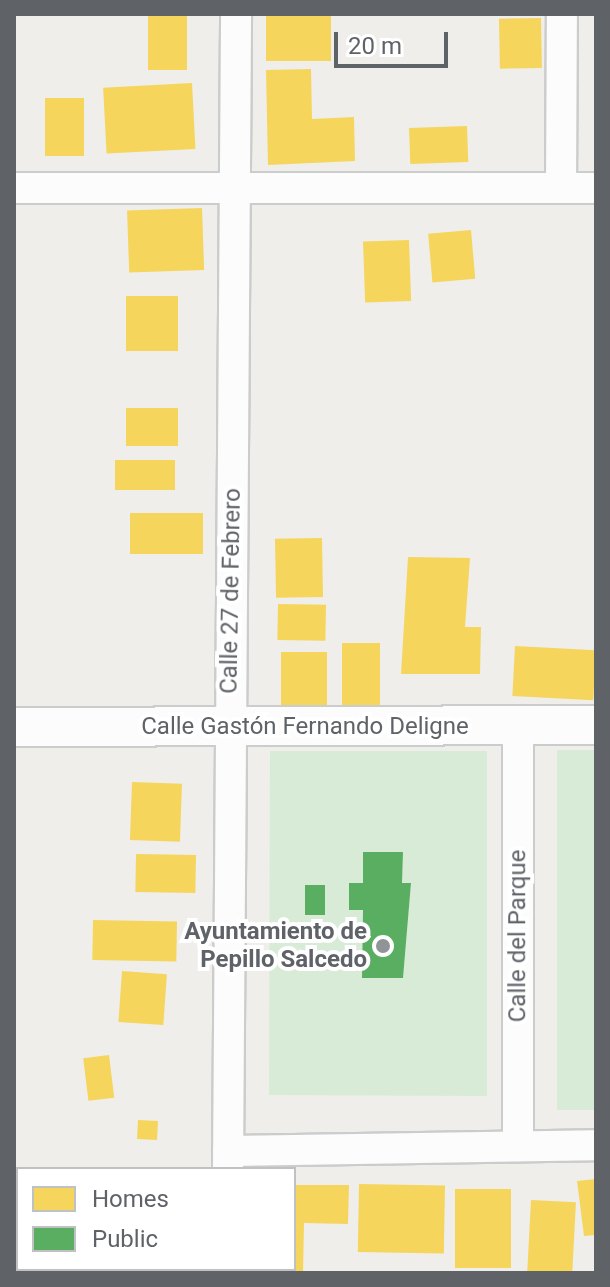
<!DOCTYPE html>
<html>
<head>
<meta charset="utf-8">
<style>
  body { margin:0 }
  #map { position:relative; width:610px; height:1287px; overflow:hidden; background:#efeeea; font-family:Roboto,sans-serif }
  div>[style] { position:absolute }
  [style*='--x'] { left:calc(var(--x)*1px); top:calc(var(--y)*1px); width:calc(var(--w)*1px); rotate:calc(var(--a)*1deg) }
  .green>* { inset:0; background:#d8ebd6; transform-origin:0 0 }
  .homes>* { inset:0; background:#f6d55c; transform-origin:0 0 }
  .public>* { inset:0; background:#5aae61; transform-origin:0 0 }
  .roads { filter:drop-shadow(2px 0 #cbcccc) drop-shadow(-2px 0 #cbcccc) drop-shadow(0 2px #cbcccc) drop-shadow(0 -2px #cbcccc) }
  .minor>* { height:30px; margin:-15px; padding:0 15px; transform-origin:15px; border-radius:15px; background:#fdfcfc }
  .tertiary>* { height:38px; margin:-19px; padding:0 19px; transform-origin:19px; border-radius:19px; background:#fdfcfc }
  .dots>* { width:22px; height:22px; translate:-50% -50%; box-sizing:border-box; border:4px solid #fff; border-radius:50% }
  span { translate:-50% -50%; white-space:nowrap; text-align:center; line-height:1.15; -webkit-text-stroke:8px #fff; paint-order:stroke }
  .street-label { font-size:24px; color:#5f6368 }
  .poi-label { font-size:24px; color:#5f6368; font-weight:700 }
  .right { translate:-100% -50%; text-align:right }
  .frame { position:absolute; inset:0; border:16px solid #5f6368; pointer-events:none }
  .legend { position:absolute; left:16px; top:1167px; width:280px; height:104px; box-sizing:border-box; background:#fff; border:2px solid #bfc1c3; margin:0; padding:10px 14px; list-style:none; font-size:24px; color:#5f6368 }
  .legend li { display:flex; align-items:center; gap:16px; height:40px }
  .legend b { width:40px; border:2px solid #bfc1c3 }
  .scale { position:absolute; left:334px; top:32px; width:114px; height:36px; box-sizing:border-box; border:4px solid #5f6368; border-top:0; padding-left:10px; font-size:24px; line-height:28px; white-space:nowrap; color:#5f6368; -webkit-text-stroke:6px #fff; paint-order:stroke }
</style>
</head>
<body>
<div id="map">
  <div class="green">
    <div style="left:557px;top:750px;width:39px;height:360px"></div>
    <div style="clip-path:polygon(evenodd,270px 751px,487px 751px,487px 1096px,269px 1095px,270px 751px,363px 852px,403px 852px,402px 883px,411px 884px,403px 978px,362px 977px,363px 910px,349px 910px,363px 883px,363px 852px)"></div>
  </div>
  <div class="homes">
    <div style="left:148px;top:14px;width:39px;height:56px"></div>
    <div style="left:266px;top:14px;width:65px;height:47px"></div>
    <div style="left:541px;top:18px;width:50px;height:42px;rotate:89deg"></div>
    <div style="clip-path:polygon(311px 69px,312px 119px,354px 117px,355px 161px,268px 165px,266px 70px)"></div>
    <div style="left:192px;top:83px;width:66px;height:89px;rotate:87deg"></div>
    <div style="left:45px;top:98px;width:39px;height:58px"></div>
    <div style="left:467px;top:126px;width:36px;height:58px;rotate:88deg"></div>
    <div style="left:202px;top:208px;width:62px;height:75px;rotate:88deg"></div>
    <div style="left:471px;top:230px;width:49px;height:43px;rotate:85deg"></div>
    <div style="left:409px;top:240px;width:61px;height:46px;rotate:88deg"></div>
    <div style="left:126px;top:296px;width:52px;height:55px"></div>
    <div style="left:126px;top:408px;width:52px;height:38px"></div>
    <div style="left:115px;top:460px;width:60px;height:30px"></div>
    <div style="left:130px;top:513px;width:73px;height:41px"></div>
    <div style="left:322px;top:538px;width:59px;height:47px;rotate:89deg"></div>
    <div style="clip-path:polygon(408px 557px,470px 558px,465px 627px,481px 627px,480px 674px,401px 674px)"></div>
    <div style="left:278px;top:604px;width:48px;height:36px;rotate:1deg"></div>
    <div style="left:342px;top:643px;width:38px;height:67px"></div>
    <div style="left:515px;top:646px;width:81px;height:50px;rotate:3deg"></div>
    <div style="left:281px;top:652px;width:46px;height:54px"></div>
    <div style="left:132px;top:782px;width:50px;height:58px;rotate:2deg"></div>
    <div style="left:136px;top:854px;width:60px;height:38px;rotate:1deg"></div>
    <div style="left:93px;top:920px;width:84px;height:40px;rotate:1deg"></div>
    <div style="left:122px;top:971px;width:45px;height:51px;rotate:4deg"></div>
    <div style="left:109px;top:1055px;width:43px;height:26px;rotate:83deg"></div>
    <div style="left:138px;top:1120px;width:20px;height:19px;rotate:3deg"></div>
    <div style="clip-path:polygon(596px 1179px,596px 1235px,584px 1236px,577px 1181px)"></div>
    <div style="left:359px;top:1184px;width:86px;height:68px;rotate:1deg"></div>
    <div style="clip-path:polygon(294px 1185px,349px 1185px,348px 1224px,304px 1223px,303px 1273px,270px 1273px,294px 1269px)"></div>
    <div style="left:455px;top:1189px;width:56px;height:79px"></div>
    <div style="left:531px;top:1200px;width:45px;height:73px;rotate:3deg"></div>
  </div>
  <div class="public">
    <div style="clip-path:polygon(363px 852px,403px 852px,402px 883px,411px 883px,403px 978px,362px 978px,363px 910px,349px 910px,349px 883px,363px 883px)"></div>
    <div style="left:305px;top:885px;width:20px;height:30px"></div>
  </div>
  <div class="roads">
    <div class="minor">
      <div style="--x:14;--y:188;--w:582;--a:0"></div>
      <div style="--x:561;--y:188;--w:174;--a:-89.7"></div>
      <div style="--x:518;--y:726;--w:420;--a:90"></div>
      <div style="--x:228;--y:1151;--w:368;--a:-0.9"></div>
      <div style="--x:228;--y:1169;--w:1155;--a:-89.6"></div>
      <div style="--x:226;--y:1273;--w:4;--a:-90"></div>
    </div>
    <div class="tertiary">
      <div style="--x:14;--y:727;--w:582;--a:-0.2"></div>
    </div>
  </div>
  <div class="dots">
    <div style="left:383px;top:946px;background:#919496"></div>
  </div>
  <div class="street-label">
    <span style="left:231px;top:591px;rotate:-89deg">Calle 27 de Febrero</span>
    <span style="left:305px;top:727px">Calle Gastón Fernando Deligne</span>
    <span style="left:518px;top:936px;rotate:-90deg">Calle del Parque</span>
  </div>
  <div class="poi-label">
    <span class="right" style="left:367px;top:946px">Ayuntamiento de<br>Pepillo Salcedo</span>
  </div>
  <div class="frame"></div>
  <ul class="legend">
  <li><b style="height:22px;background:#f6d55c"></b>Homes</li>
  <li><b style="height:22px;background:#5aae61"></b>Public</li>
  </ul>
  <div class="scale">20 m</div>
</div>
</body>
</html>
